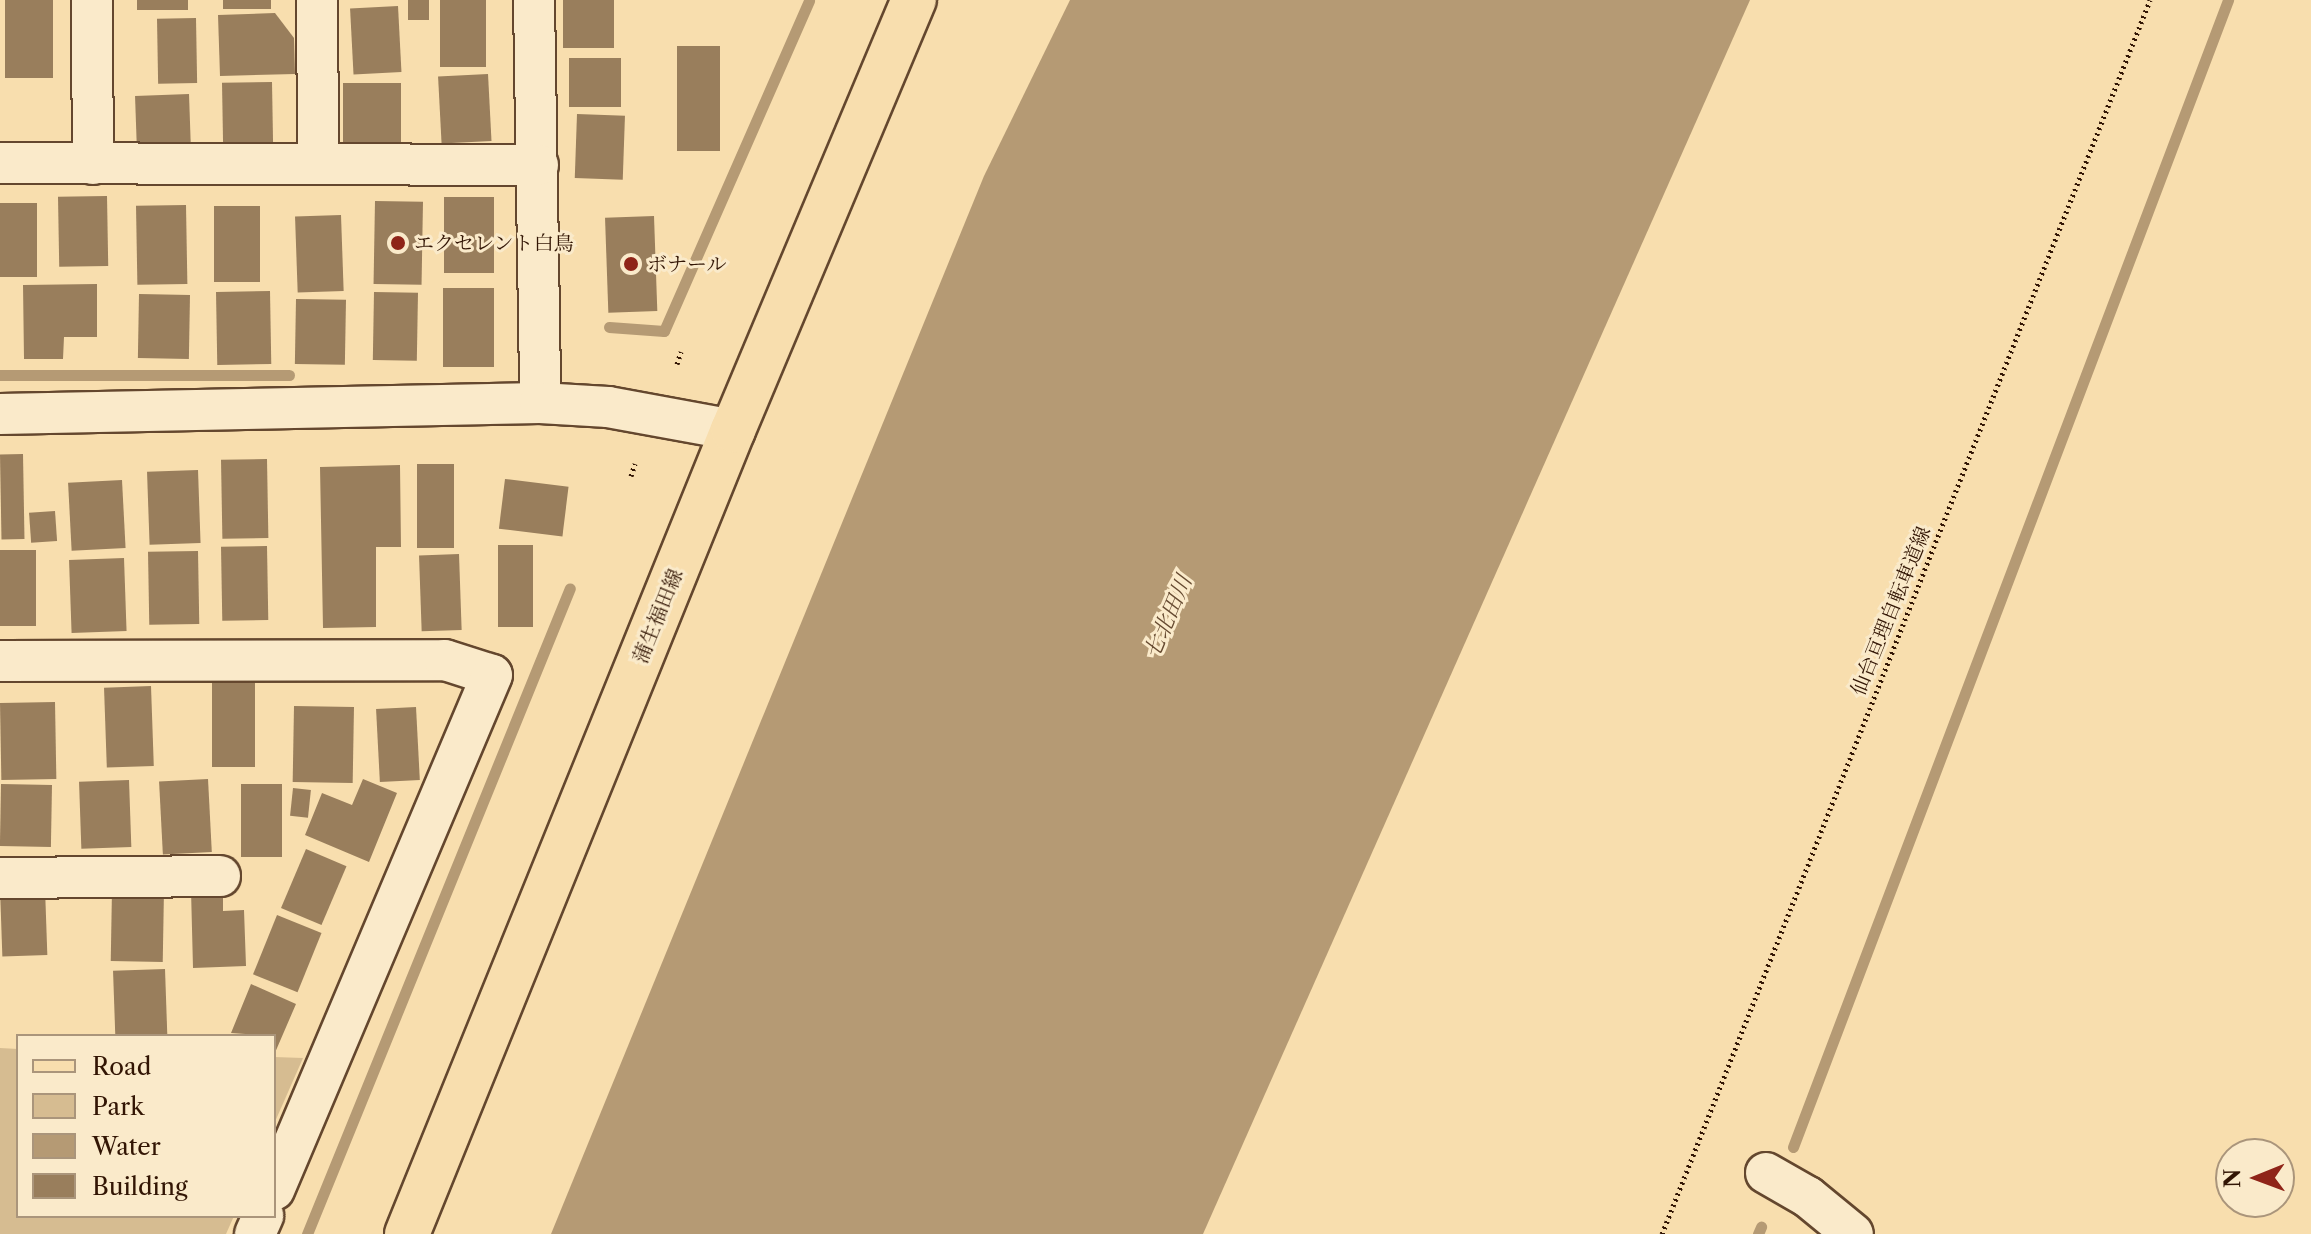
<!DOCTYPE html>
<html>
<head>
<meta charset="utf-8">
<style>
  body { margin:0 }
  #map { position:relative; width:2311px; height:1234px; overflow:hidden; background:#f8deae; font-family:"Libre Caslon Text","Noto Serif JP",serif }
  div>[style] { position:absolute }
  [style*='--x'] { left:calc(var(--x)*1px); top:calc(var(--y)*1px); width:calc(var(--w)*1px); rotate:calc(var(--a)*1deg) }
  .green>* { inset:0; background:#d6bc91 }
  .water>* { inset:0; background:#b59a74 }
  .stream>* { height:11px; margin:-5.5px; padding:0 5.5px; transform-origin:5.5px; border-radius:5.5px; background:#b59a74 }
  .building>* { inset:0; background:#997e5c; transform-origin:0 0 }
  .path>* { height:5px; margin-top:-2.5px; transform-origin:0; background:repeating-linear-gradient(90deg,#321504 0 2px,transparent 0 6px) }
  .roads { filter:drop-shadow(2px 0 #64472e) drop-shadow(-2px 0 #64472e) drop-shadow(0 2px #64472e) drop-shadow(0 -2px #64472e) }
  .minor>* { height:40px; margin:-20px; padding:0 20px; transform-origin:20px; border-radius:20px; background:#faeaca }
  .major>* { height:44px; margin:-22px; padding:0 22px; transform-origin:22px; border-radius:22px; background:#f8deae }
  .dots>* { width:22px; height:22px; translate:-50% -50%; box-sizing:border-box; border:4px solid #faeaca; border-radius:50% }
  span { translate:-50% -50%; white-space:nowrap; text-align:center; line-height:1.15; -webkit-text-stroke:6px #faeaca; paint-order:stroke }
  .poi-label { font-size:20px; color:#321504 }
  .left { translate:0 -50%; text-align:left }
  .street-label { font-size:20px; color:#321504 }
  .water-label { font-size:22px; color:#664a31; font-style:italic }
  .legend { position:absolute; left:16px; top:1034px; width:260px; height:184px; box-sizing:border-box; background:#faeaca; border:2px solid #aa957b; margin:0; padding:10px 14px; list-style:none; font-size:24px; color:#321504 }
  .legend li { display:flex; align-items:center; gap:16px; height:40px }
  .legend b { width:40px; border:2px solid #aa957b }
  .north { position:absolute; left:2215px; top:1138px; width:80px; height:80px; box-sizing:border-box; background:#faeaca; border:2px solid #aa957b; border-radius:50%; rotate:269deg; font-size:22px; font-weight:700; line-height:32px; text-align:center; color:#321504 }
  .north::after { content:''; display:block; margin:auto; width:28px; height:36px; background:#8f2418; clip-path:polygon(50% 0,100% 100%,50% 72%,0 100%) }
</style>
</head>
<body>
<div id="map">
  <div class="green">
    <div style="clip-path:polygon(0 1048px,18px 1049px,18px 1216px,234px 1216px,226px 1234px,0 1234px)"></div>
    <div style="clip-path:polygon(274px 1057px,303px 1058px,274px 1124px)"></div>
  </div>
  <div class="water">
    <div style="clip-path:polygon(1070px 0,1750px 0,1203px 1234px,551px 1234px,984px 176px)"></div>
  </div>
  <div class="stream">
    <div style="--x:609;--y:327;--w:55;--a:4.2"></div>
    <div style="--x:664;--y:331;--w:361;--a:-66.3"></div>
    <div style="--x:0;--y:375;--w:289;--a:0"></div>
    <div style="--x:1793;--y:1147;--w:1227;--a:-69.23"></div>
    <div style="--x:307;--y:1234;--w:697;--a:-67.85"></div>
    <div style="--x:1758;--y:1234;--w:8;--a:-67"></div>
  </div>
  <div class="building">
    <div style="left:5px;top:0;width:48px;height:78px"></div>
    <div style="left:137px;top:0;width:51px;height:10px"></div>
    <div style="left:223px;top:0;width:48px;height:9px"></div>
    <div style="left:408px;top:0;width:21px;height:20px"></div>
    <div style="left:440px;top:0;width:46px;height:67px"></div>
    <div style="left:563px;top:0;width:51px;height:48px"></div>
    <div style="left:398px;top:6px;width:66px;height:48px;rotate:87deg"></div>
    <div style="clip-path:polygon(275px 13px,294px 38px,295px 74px,220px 76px,218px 15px)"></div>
    <div style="left:196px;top:18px;width:65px;height:39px;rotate:89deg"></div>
    <div style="left:677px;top:46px;width:43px;height:105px"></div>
    <div style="left:569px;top:58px;width:52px;height:49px"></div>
    <div style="left:488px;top:74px;width:67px;height:50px;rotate:87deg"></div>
    <div style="left:272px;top:82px;width:68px;height:50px;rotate:89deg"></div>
    <div style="left:343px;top:83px;width:58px;height:59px"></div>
    <div style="left:189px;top:94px;width:53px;height:54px;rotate:88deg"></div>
    <div style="left:577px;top:114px;width:48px;height:64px;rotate:2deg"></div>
    <div style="left:107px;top:196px;width:70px;height:49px;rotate:89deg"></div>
    <div style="left:444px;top:197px;width:50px;height:76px"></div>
    <div style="left:375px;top:201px;width:48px;height:83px;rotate:1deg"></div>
    <div style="left:0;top:203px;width:37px;height:74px"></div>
    <div style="left:186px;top:205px;width:79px;height:50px;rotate:89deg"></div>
    <div style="left:214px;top:206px;width:46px;height:76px"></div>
    <div style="left:341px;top:215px;width:76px;height:46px;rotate:88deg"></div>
    <div style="left:654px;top:216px;width:95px;height:49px;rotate:88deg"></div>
    <div style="clip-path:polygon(97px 284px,97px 337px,64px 337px,63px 359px,24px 359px,23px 285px)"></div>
    <div style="left:443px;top:288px;width:51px;height:79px"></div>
    <div style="left:270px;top:291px;width:73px;height:54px;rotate:89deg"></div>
    <div style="left:374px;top:292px;width:44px;height:68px;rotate:1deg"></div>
    <div style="left:139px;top:294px;width:51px;height:64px;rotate:1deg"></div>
    <div style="left:296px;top:299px;width:50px;height:65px;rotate:1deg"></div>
    <div style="left:23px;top:454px;width:85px;height:23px;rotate:89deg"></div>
    <div style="left:267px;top:459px;width:79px;height:46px;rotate:89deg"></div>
    <div style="left:417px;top:464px;width:37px;height:84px"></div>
    <div style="clip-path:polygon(400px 465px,401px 547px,376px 547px,376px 627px,323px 628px,320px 467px)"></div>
    <div style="left:198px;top:470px;width:73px;height:51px;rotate:88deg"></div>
    <div style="left:505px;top:479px;width:64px;height:50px;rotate:7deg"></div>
    <div style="left:122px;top:480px;width:68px;height:54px;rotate:87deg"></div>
    <div style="left:55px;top:511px;width:30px;height:26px;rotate:86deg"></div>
    <div style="left:498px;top:545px;width:35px;height:82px"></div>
    <div style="left:267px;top:546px;width:74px;height:46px;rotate:89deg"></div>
    <div style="left:0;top:550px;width:36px;height:76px"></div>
    <div style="left:198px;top:551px;width:73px;height:50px;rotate:89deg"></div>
    <div style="left:459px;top:554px;width:76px;height:40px;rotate:88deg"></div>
    <div style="left:124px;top:558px;width:73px;height:55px;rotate:88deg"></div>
    <div style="left:212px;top:681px;width:43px;height:86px"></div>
    <div style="left:151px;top:686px;width:80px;height:47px;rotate:88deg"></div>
    <div style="left:55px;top:702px;width:77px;height:55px;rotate:89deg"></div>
    <div style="left:294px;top:706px;width:60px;height:76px;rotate:1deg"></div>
    <div style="left:416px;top:707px;width:73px;height:40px;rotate:87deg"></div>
    <div style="left:208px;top:779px;width:73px;height:49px;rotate:87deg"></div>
    <div style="clip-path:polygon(363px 779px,397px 793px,369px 862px,305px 835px,322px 793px,352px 805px)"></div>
    <div style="left:129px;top:780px;width:67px;height:50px;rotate:88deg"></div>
    <div style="left:1px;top:784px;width:51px;height:62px;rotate:1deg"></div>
    <div style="left:241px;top:784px;width:41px;height:73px"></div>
    <div style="left:293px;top:788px;width:18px;height:28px;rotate:6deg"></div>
    <div style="left:306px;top:849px;width:44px;height:64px;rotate:23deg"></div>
    <div style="left:45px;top:888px;width:67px;height:45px;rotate:88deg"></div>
    <div style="clip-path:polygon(223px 888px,223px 911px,244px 910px,246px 966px,193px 968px,191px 890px)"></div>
    <div style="left:112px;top:889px;width:52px;height:72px;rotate:1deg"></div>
    <div style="left:277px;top:915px;width:48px;height:64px;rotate:22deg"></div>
    <div style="left:165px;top:969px;width:67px;height:52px;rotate:88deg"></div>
    <div style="clip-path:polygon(251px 984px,296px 1004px,274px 1055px,274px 1036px,231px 1033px)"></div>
  </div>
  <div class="path">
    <div style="--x:677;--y:364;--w:13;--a:-72"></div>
    <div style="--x:631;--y:476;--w:13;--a:-72"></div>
    <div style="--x:1662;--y:1234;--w:1327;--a:-68.42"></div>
  </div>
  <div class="roads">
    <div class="minor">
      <div style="--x:92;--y:0;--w:164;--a:89.7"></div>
      <div style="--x:317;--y:0;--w:161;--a:89.6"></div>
      <div style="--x:534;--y:0;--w:403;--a:89.1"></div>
      <div style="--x:0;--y:163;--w:538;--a:0.21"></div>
      <div style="--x:0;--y:414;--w:540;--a:-1.17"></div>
      <div style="--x:540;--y:403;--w:68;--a:3.4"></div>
      <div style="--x:608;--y:407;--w:127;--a:10.4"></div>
      <div style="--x:0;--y:661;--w:445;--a:-0.1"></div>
      <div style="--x:445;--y:660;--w:49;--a:17.7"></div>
      <div style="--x:492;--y:675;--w:559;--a:112.94"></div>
      <div style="--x:0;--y:878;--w:220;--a:-0.5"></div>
      <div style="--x:1766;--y:1173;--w:48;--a:29.7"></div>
      <div style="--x:1808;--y:1197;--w:58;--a:39.4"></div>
      <div style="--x:255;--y:1234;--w:20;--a:-66"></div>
    </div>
    <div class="major">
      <div style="--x:407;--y:1234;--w:868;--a:-67.93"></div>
      <div style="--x:733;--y:430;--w:467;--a:-67.2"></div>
    </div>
  </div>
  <div class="dots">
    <div style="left:398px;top:243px;background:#8f2418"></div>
    <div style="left:631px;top:264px;background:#8f2418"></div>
  </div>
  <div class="poi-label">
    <span class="left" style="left:414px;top:243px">エクセレント白鳥</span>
    <span class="left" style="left:647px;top:264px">ボナール</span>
  </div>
  <div class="street-label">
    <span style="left:1891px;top:611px;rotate:-68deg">仙台亘理自転車道線</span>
    <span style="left:658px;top:616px;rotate:-68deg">蒲生福田線</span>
  </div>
  <div class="water-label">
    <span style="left:1168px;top:617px;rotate:-67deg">七北田川</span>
  </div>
  <ul class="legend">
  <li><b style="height:10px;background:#f8deae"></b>Road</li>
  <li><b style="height:22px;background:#d6bc91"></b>Park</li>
  <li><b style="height:22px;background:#b59a74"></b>Water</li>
  <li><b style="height:22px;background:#997e5c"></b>Building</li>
  </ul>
  <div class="north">N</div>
</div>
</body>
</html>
